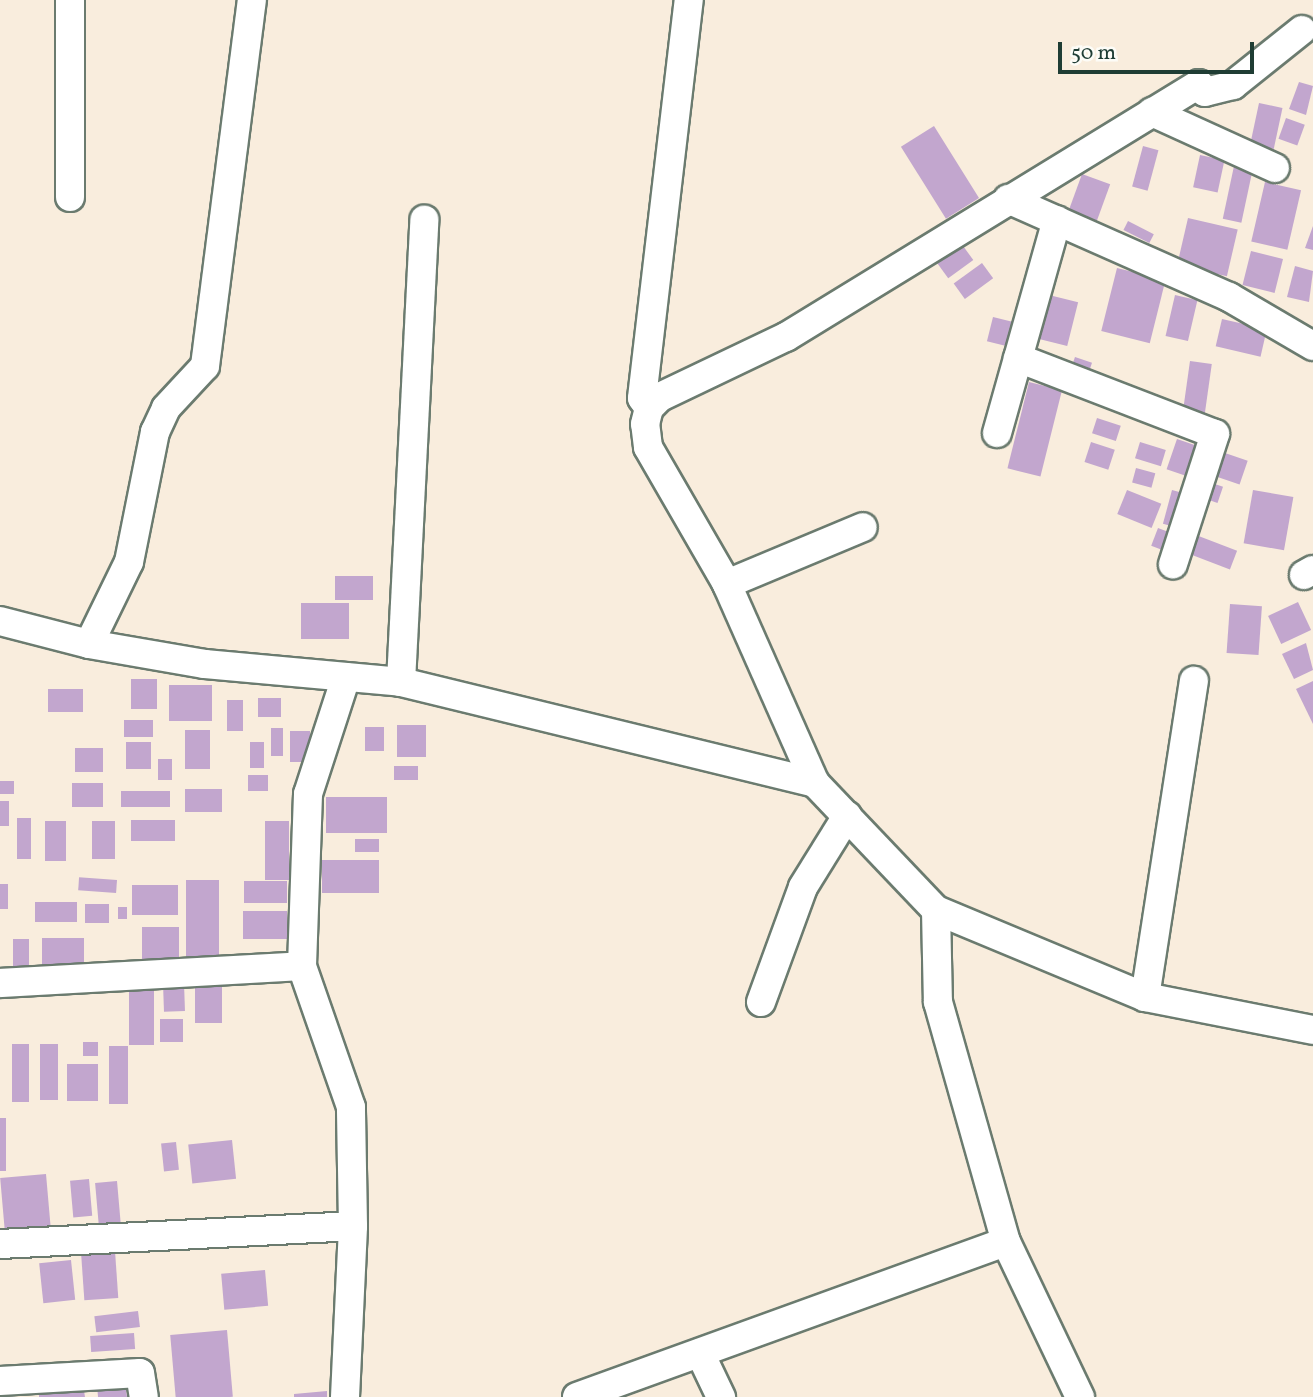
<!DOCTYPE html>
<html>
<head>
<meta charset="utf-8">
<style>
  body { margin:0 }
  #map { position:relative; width:1313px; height:1397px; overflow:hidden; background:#f9eddd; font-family:Vollkorn,serif }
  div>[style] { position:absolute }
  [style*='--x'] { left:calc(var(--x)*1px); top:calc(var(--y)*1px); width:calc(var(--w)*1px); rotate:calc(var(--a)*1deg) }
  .building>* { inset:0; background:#c2a6ce; transform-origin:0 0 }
  .roads { filter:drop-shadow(2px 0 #6b7b6f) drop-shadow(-2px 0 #6b7b6f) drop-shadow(0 2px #6b7b6f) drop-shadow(0 -2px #6b7b6f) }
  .minor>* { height:28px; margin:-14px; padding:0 14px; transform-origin:14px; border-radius:14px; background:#fff }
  span { translate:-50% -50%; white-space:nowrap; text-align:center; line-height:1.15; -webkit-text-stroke:7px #fdfcf7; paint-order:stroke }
  .scale { position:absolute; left:1058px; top:42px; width:196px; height:32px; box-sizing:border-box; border:4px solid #1f3d34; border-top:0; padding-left:9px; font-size:21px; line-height:24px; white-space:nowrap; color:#1f3d34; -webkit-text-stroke:5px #fdfcf7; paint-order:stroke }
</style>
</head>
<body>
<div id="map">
  <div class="building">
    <div style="clip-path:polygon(1299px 82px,1313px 86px,1306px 115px,1289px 109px)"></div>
    <div style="left:1259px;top:103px;width:24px;height:42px;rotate:12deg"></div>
    <div style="left:1286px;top:118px;width:20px;height:22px;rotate:20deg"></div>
    <div style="left:934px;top:126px;width:85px;height:39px;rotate:58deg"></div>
    <div style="left:1143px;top:146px;width:16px;height:42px;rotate:15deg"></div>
    <div style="left:1200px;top:155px;width:25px;height:33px;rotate:12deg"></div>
    <div style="left:1234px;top:166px;width:19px;height:54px;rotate:12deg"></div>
    <div style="left:1082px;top:174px;width:30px;height:49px;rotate:20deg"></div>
    <div style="left:1265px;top:182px;width:37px;height:61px;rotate:13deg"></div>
    <div style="left:1188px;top:218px;width:51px;height:48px;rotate:13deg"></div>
    <div style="left:1128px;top:221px;width:29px;height:10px;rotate:27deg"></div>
    <div style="clip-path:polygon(1313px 226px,1313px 250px,1305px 248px)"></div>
    <div style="left:958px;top:239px;width:26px;height:31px;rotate:54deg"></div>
    <div style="left:1251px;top:251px;width:33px;height:35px;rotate:14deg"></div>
    <div style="left:982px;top:263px;width:19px;height:35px;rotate:54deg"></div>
    <div style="clip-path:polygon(1295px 266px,1313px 271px,1309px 302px,1287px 297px)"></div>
    <div style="left:1117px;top:268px;width:50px;height:65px;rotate:14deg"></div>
    <div style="left:1049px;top:295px;width:30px;height:45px;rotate:14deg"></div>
    <div style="left:1175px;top:295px;width:23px;height:42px;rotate:13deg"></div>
    <div style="left:993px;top:317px;width:25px;height:25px;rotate:14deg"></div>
    <div style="left:1222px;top:319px;width:46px;height:28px;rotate:13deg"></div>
    <div style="left:1075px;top:357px;width:18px;height:13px;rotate:19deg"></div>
    <div style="left:1190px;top:361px;width:22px;height:51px;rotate:8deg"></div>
    <div style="left:1029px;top:382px;width:34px;height:89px;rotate:14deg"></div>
    <div style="left:1097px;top:418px;width:25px;height:16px;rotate:18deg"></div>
    <div style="left:1177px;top:439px;width:24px;height:32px;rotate:19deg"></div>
    <div style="left:1091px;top:442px;width:25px;height:21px;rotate:18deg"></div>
    <div style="left:1140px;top:442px;width:27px;height:17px;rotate:17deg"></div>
    <div style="left:1225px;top:453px;width:24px;height:25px;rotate:19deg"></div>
    <div style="left:1136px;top:468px;width:20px;height:15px;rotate:15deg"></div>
    <div style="left:1206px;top:481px;width:18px;height:17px;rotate:19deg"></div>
    <div style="left:1127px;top:490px;width:37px;height:26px;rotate:22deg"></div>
    <div style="left:1172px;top:490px;width:16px;height:35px;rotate:15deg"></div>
    <div style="left:1253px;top:490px;width:41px;height:54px;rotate:10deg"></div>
    <div style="left:1158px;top:528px;width:17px;height:19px;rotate:21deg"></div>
    <div style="left:1196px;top:535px;width:44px;height:20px;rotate:21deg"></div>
    <div style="left:335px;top:576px;width:38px;height:24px"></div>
    <div style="left:1298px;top:602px;width:31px;height:33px;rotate:65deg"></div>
    <div style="left:349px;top:603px;width:36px;height:48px;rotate:90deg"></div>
    <div style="left:1230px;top:604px;width:32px;height:49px;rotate:4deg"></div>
    <div style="clip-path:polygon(1306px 643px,1313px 670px,1294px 679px,1282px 654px)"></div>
    <div style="left:157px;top:679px;width:30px;height:26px;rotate:90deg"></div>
    <div style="clip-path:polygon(1313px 681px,1313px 724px,1296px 689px)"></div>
    <div style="left:212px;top:685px;width:36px;height:43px;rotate:90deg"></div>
    <div style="left:48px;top:689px;width:35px;height:23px"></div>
    <div style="left:258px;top:698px;width:23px;height:19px"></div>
    <div style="left:227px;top:700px;width:16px;height:31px"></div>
    <div style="left:124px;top:720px;width:29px;height:17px"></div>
    <div style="left:397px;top:725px;width:29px;height:32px"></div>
    <div style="left:365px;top:727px;width:19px;height:24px"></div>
    <div style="left:271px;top:728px;width:12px;height:28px"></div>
    <div style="left:185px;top:730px;width:25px;height:39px"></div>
    <div style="left:290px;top:731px;width:20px;height:31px"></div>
    <div style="left:126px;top:742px;width:25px;height:27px"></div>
    <div style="left:264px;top:742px;width:26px;height:14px;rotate:90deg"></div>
    <div style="left:103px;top:748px;width:24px;height:28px;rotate:90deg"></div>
    <div style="left:158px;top:759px;width:14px;height:21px"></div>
    <div style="left:394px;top:766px;width:24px;height:14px"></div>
    <div style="left:248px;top:775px;width:20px;height:16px"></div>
    <div style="left:0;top:781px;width:14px;height:13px"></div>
    <div style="left:72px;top:783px;width:31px;height:24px"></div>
    <div style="left:185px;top:789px;width:37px;height:23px"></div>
    <div style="left:170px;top:791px;width:16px;height:49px;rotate:90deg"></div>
    <div style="left:387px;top:797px;width:36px;height:61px;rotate:90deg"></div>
    <div style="left:0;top:801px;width:9px;height:25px"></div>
    <div style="left:17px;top:818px;width:14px;height:41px"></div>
    <div style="left:175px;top:820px;width:21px;height:44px;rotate:90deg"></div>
    <div style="left:45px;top:821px;width:21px;height:40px"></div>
    <div style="left:92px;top:821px;width:23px;height:38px"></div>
    <div style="left:265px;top:821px;width:24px;height:59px"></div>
    <div style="left:355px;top:839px;width:24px;height:13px"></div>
    <div style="left:379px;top:860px;width:33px;height:57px;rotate:90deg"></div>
    <div style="left:117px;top:880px;width:13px;height:38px;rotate:94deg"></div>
    <div style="left:219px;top:880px;width:79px;height:33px;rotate:90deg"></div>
    <div style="left:287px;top:881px;width:22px;height:43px;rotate:90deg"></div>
    <div style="left:0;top:884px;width:8px;height:25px"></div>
    <div style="left:178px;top:885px;width:30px;height:46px;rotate:90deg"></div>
    <div style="left:35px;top:902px;width:42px;height:20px"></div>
    <div style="left:85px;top:904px;width:24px;height:19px"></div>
    <div style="left:118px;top:907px;width:9px;height:12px"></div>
    <div style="left:287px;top:911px;width:28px;height:44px;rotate:90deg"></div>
    <div style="left:142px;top:927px;width:37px;height:32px"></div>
    <div style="left:42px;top:938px;width:42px;height:36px"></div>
    <div style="left:13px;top:939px;width:16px;height:35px"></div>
    <div style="left:222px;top:982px;width:41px;height:27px;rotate:90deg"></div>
    <div style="left:129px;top:983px;width:25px;height:62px"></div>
    <div style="left:184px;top:983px;width:28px;height:21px;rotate:88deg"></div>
    <div style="left:183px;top:1019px;width:23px;height:23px;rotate:90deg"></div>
    <div style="left:83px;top:1042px;width:15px;height:14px"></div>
    <div style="left:12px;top:1044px;width:17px;height:58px"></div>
    <div style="left:40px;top:1044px;width:18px;height:56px"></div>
    <div style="left:109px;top:1046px;width:19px;height:58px"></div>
    <div style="left:67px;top:1064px;width:31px;height:37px"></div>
    <div style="left:0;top:1118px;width:6px;height:53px"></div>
    <div style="left:232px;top:1140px;width:39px;height:44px;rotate:84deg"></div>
    <div style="left:176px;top:1142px;width:28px;height:15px;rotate:84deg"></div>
    <div style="left:46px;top:1174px;width:52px;height:46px;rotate:85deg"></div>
    <div style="left:89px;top:1179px;width:37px;height:19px;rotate:85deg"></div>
    <div style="left:117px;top:1181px;width:50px;height:22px;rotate:85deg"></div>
    <div style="left:115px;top:1251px;width:47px;height:34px;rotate:86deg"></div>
    <div style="left:71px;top:1260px;width:40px;height:32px;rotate:84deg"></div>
    <div style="left:265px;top:1270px;width:36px;height:44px;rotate:85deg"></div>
    <div style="left:138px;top:1311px;width:16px;height:44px;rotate:83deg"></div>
    <div style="left:227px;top:1330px;width:67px;height:57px;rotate:85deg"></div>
    <div style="left:134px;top:1333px;width:16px;height:44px;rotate:86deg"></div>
    <div style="clip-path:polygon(125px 1381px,127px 1397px,98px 1397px,97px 1384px)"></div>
    <div style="clip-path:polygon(84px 1391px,85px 1397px,39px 1397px,39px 1395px)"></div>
    <div style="clip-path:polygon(327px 1391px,327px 1397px,294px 1397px,294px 1394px)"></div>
  </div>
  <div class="roads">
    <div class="minor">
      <div style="--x:70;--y:0;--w:197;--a:90"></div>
      <div style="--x:1152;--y:112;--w:135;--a:24.5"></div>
      <div style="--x:1008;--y:199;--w:242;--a:23.9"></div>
      <div style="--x:1229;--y:297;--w:97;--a:30.3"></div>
      <div style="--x:1018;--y:358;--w:211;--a:21.1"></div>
      <div style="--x:1215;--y:434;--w:137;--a:107.9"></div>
      <div style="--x:649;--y:408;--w:12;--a:-125"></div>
      <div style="--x:642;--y:398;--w:401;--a:-83.3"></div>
      <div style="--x:997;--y:433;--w:221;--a:-74.3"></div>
      <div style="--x:1304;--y:575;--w:10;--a:-29"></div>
      <div style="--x:727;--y:584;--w:147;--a:-22.7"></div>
      <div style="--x:0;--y:621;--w:92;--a:14.5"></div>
      <div style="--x:89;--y:644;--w:118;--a:9.8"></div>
      <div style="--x:205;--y:664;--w:197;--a:5.2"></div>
      <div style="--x:401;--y:682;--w:426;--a:13.7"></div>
      <div style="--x:815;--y:783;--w:175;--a:46.4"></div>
      <div style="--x:936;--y:910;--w:226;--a:22.6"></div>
      <div style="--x:1145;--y:997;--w:171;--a:11.1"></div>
      <div style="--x:89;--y:644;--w:91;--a:-64"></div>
      <div style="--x:129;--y:562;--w:133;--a:-78.7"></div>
      <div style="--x:155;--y:432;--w:26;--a:-65"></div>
      <div style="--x:166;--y:408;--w:57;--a:-47.1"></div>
      <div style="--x:205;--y:366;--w:369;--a:-82.7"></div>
      <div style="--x:401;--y:682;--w:463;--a:-87.1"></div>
      <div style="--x:815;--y:783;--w:218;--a:-113.9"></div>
      <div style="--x:727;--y:584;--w:158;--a:-120"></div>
      <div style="--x:648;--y:447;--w:23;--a:-97"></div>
      <div style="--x:645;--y:424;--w:16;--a:-76"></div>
      <div style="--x:649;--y:408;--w:16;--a:-45"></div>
      <div style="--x:660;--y:397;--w:140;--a:-25.5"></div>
      <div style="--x:786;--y:337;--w:484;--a:-31.5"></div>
      <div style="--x:1199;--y:84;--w:10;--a:53"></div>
      <div style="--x:1205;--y:92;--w:29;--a:-14"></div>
      <div style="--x:1233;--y:85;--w:88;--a:-38.6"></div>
      <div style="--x:936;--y:910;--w:92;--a:88.8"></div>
      <div style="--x:938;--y:1002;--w:249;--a:74.2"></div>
      <div style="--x:1006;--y:1242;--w:172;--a:64.5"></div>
      <div style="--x:0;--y:983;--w:302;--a:-3.2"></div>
      <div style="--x:1145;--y:997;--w:320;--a:-81.2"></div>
      <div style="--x:761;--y:1002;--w:122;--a:-69.9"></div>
      <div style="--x:803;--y:887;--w:84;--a:-58.2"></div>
      <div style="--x:0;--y:1244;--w:353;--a:-2.9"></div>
      <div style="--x:700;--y:1353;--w:49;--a:64.5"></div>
      <div style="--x:0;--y:1381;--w:140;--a:-3.3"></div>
      <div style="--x:140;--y:1373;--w:24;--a:81"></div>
      <div style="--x:345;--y:1397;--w:171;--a:-87.3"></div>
      <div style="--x:353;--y:1226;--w:119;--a:-91"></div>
      <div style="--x:351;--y:1107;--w:149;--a:-109.2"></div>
      <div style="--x:302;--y:966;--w:172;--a:-88"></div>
      <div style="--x:308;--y:794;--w:123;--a:-72"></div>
      <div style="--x:577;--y:1397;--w:456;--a:-19.9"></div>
    </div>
  </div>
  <div class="scale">50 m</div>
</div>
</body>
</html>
